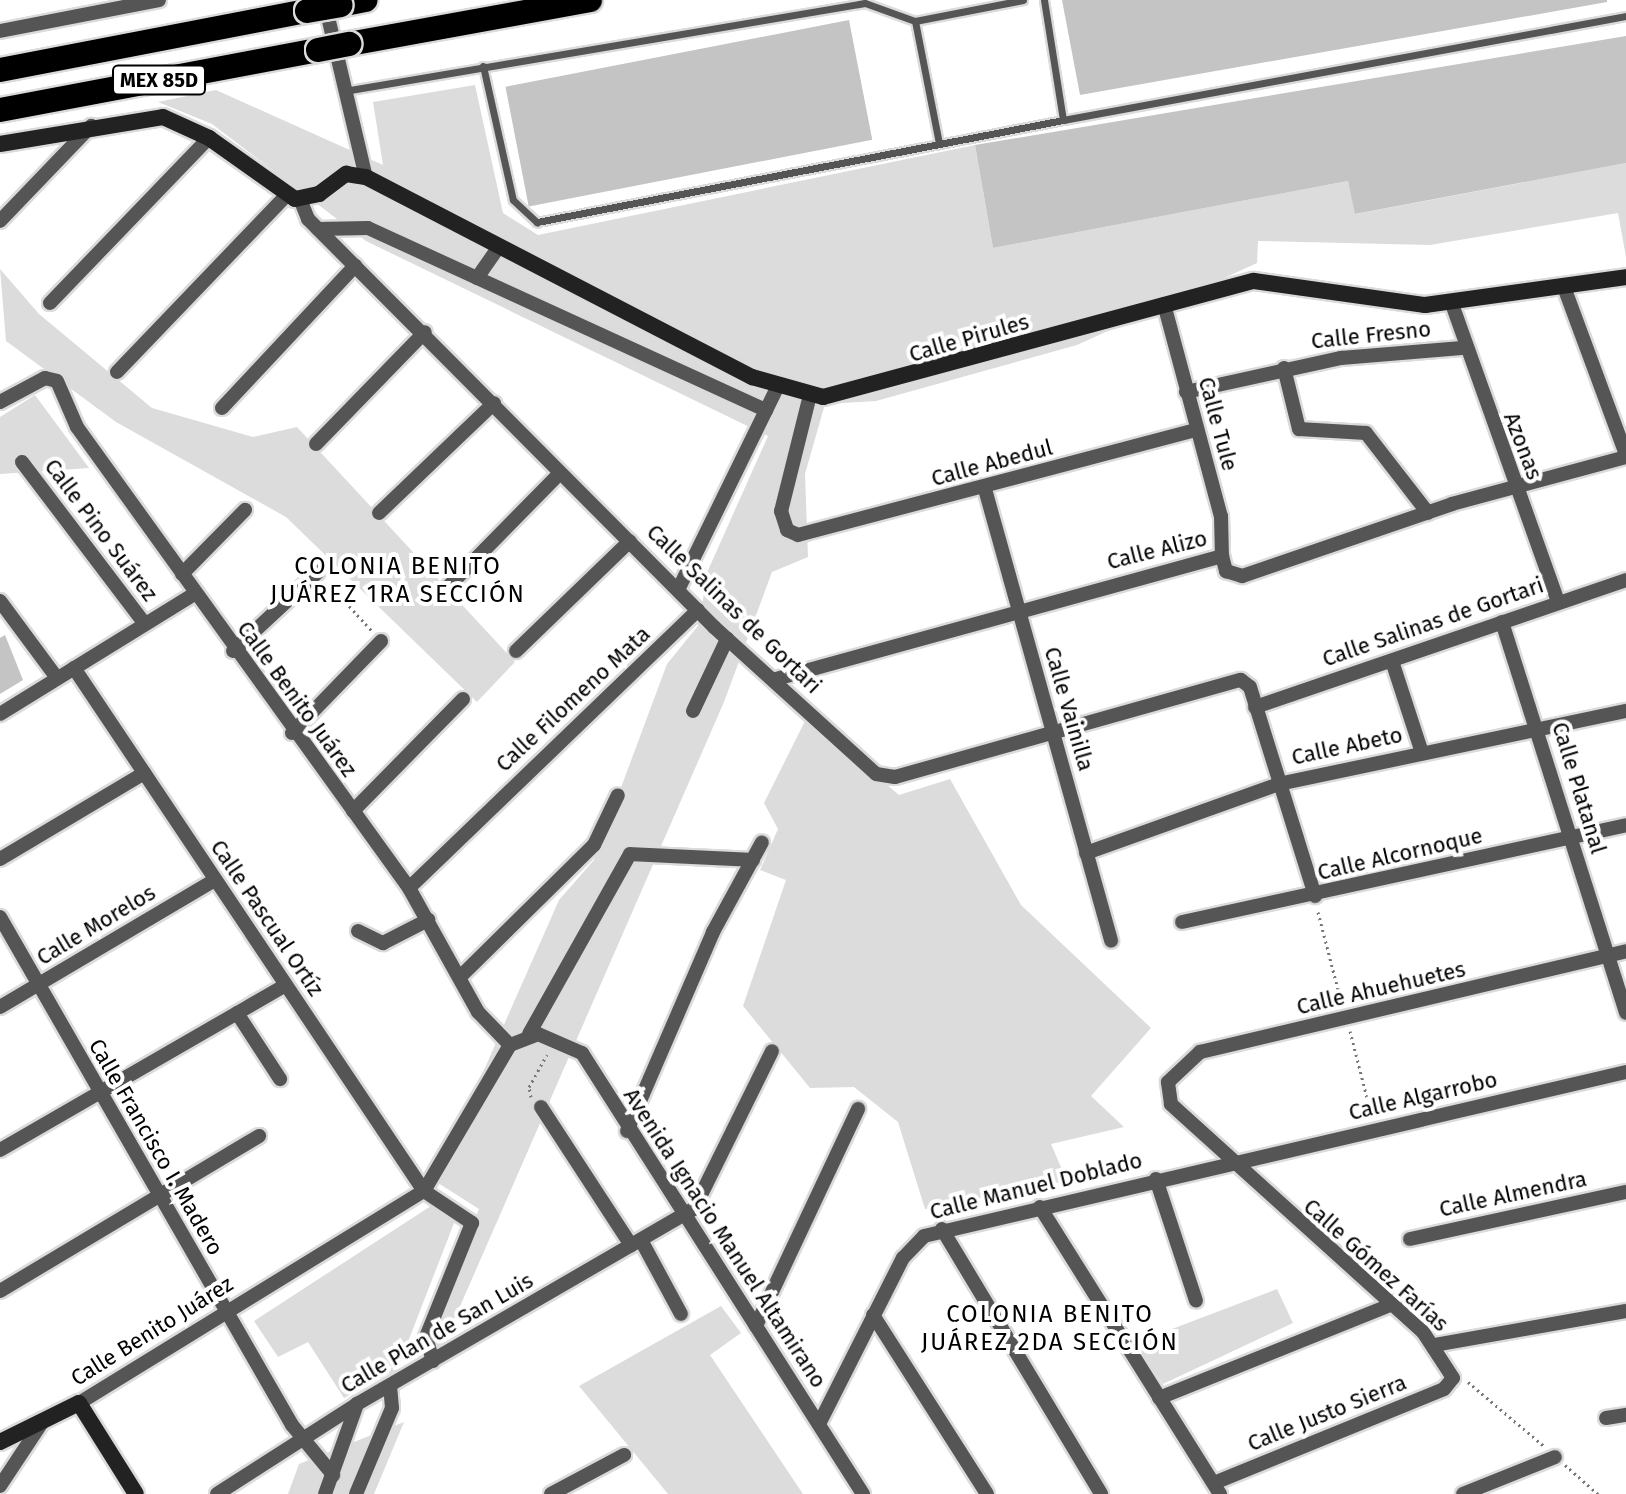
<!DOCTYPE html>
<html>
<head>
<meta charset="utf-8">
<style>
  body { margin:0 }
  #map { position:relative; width:1626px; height:1494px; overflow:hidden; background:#fff; font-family:"Fira Sans",sans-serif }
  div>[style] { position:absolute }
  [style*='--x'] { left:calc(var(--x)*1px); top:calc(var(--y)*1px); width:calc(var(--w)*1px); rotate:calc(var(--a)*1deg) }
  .green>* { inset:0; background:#dcdcdc }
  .building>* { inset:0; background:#c4c4c4; transform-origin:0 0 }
  .path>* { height:3px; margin-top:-1.5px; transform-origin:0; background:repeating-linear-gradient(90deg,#777 0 2px,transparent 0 6px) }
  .roads { filter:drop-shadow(2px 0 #dbdbdb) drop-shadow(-2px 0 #dbdbdb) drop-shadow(0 2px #dbdbdb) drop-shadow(0 -2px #dbdbdb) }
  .lane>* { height:7px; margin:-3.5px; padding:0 3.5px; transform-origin:3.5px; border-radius:3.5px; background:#555 }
  .street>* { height:14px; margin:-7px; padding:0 7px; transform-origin:7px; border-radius:7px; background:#555 }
  .secondary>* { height:16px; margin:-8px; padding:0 8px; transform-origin:8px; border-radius:8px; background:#222 }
  .highway>* { height:24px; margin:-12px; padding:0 12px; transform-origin:12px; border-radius:12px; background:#000 }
  .bridges { filter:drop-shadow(2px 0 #dbdbdb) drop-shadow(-2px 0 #dbdbdb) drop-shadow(0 2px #dbdbdb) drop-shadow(0 -2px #dbdbdb) }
  .highway-bridge>* { height:24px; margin:-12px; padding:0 12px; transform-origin:12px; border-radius:12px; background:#000 }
  span { translate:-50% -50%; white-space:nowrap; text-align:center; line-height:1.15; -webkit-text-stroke:8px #fff; paint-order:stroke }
  .shield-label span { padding:2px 6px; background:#fff; border:2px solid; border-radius:6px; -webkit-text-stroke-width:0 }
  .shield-label { font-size:20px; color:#000; font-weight:700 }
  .street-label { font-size:22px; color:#000 }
  .neighbourhood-label { font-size:24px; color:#000; letter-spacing:2px }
</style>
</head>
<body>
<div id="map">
  <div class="green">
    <div style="clip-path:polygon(475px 85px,503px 213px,538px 235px,975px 145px,993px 248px,1348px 181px,1356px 214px,1626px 163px,1626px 257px,1618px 213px,1430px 245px,1258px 241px,1257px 263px,1077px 345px,876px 401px,825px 404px,805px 474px,808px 557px,772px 572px,724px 702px,444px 1343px,417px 1359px,479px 1209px,435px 1181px,559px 900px,594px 860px,667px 664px,701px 622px,705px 577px,768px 436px,366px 241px,212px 124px,158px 102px,216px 90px,383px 165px,373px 102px)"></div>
    <div style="clip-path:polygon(0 269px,39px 314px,152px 408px,253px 437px,297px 427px,515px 662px,477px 702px,286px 517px,116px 422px,6px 341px)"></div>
    <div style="clip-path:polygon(35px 395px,89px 468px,0 474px,0 417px)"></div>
    <div style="clip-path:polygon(807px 717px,899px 795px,950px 779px,1021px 905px,1151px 1028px,1091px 1096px,1124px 1127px,1051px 1144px,1067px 1181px,925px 1209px,898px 1122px,854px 1087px,810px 1088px,743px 1006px,786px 880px,760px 870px,778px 829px,764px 803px)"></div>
    <div style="clip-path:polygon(434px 1204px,456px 1218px,397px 1370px,344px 1398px,308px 1342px,278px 1357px,254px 1321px)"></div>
    <div style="clip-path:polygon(1277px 1289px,1293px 1323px,1163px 1384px,1135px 1343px)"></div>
    <div style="clip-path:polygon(721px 1306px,741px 1333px,710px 1355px,803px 1494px,668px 1494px,579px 1386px)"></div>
    <div style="clip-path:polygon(404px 1422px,374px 1494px,288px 1494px,299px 1464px)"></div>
  </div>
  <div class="building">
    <div style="clip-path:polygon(1062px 0,1607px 0,1607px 2px,1080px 95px)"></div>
    <div style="left:849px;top:20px;width:122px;height:350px;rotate:79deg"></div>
    <div style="clip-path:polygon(1626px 36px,1626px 163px,1355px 214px,1348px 181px,993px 248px,975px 145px)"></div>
    <div style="clip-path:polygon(5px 635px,23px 680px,0 694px,0 638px)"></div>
  </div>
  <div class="path">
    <div style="--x:329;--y:584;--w:64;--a:47.5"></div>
    <div style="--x:1318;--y:912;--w:96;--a:75.5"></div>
    <div style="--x:1350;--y:1031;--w:89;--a:75.7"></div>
    <div style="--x:531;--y:1097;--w:10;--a:-101"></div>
    <div style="--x:529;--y:1087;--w:37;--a:-61"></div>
    <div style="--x:1468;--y:1382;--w:99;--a:40.1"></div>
    <div style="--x:1565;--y:1465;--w:44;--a:41.3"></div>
  </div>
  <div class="roads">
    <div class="lane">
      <div style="--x:1044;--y:0;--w:121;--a:81"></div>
      <div style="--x:1063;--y:120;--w:573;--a:-10.47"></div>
      <div style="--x:915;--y:21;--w:124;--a:78.9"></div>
      <div style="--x:483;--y:66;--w:137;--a:77.4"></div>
      <div style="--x:513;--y:200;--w:33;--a:43"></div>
      <div style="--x:537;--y:222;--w:536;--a:-10.97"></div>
      <div style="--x:350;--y:90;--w:522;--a:-9.59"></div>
      <div style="--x:865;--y:3;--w:53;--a:19.8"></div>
      <div style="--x:915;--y:21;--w:110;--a:-11"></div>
    </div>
    <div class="street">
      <div style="--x:324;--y:0;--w:182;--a:76.7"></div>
      <div style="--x:0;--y:31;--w:162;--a:-11"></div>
      <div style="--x:300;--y:199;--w:22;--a:68"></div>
      <div style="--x:308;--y:219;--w:576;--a:45.14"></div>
      <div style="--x:714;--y:627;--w:219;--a:42.2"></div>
      <div style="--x:876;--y:774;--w:19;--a:9"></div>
      <div style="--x:895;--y:777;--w:359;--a:-15.7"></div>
      <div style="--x:1241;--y:680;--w:11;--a:38"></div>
      <div style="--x:1250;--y:687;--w:219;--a:72.7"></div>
      <div style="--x:0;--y:221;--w:132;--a:-46.2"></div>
      <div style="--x:318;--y:229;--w:50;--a:-1.1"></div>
      <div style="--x:368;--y:228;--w:438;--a:24.6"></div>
      <div style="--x:477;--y:278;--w:39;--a:-55"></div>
      <div style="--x:1564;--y:287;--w:179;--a:69.7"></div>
      <div style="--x:50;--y:303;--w:229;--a:-46.1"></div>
      <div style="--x:1164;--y:304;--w:220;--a:75"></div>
      <div style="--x:1221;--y:516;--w:40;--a:88.6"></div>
      <div style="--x:1452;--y:304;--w:316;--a:70.4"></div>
      <div style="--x:1284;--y:368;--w:63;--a:76.2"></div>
      <div style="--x:1299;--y:429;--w:67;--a:3.4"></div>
      <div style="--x:1366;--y:433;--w:101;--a:52.2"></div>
      <div style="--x:117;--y:372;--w:244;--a:-46.2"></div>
      <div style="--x:1186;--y:392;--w:159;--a:-12.4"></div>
      <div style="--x:1341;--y:358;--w:121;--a:-4.7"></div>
      <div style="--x:810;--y:395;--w:120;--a:104"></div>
      <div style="--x:781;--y:511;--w:20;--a:72"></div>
      <div style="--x:787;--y:530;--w:12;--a:24"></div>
      <div style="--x:798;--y:535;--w:412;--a:-14.8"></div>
      <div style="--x:0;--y:402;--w:51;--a:-28.1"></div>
      <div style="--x:45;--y:378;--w:12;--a:14"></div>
      <div style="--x:57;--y:381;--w:50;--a:66.5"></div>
      <div style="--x:77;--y:427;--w:568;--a:54.24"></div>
      <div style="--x:409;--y:888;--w:142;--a:60.9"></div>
      <div style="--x:478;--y:1012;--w:46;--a:45.9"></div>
      <div style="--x:222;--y:408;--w:195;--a:-46.9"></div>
      <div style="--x:316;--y:444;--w:156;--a:-45.8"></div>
      <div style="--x:22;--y:462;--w:203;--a:52.8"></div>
      <div style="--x:985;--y:489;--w:469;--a:74.4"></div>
      <div style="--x:379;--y:513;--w:159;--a:-43.7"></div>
      <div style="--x:182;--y:574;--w:90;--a:-45.5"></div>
      <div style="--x:448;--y:587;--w:160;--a:-45.5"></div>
      <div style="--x:678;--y:590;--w:225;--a:-63.9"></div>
      <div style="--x:0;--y:601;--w:96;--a:53.5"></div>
      <div style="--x:1502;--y:622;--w:410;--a:72.4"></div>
      <div style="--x:233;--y:651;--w:116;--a:-42.9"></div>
      <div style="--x:516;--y:651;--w:158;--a:-44"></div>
      <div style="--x:1392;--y:661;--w:97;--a:71.9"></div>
      <div style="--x:74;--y:668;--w:629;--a:56.21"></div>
      <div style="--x:776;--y:679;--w:463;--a:-15.4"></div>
      <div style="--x:1222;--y:556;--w:16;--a:75"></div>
      <div style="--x:1226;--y:571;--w:17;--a:17"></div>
      <div style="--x:1242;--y:576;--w:222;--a:-18.9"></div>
      <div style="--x:1452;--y:504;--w:180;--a:-15.1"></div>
      <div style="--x:1255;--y:707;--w:392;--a:-18.9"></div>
      <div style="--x:693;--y:711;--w:80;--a:-64.7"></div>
      <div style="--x:0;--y:714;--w:228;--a:-31.7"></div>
      <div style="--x:292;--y:733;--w:128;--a:-45.9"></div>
      <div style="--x:353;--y:811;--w:157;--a:-45.5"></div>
      <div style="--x:1086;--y:853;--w:205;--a:-19.7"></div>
      <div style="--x:1279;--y:784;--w:355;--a:-11.9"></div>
      <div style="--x:0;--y:859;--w:168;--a:-30.8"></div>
      <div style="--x:409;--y:888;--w:401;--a:-43.9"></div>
      <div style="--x:0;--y:917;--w:586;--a:60.11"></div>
      <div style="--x:292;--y:1425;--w:65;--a:50.6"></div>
      <div style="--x:1182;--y:922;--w:454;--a:-12.3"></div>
      <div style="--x:358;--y:931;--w:28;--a:26"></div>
      <div style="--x:383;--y:943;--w:51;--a:-27.1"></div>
      <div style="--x:461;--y:976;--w:187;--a:-44.6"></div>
      <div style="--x:594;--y:845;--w:55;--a:-64.4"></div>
      <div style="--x:0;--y:1007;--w:250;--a:-30.6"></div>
      <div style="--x:237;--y:1013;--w:79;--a:56.9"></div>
      <div style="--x:529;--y:1034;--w:206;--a:-60.7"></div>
      <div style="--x:630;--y:854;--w:123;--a:2.8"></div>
      <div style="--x:541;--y:1107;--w:165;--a:56.9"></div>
      <div style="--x:627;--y:1131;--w:217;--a:-66.6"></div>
      <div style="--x:713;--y:932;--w:102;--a:-61.4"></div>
      <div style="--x:0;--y:1150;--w:326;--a:-30"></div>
      <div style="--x:1156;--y:1179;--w:128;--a:71.8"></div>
      <div style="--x:424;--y:1191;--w:58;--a:33.7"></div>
      <div style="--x:472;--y:1223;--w:123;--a:112"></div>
      <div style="--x:426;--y:1337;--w:25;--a:74"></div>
      <div style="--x:1040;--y:1207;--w:339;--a:57.9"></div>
      <div style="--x:942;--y:1229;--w:309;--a:59"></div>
      <div style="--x:1410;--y:1239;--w:221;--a:-12.3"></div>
      <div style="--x:641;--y:1240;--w:84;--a:61.6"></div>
      <div style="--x:0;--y:1291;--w:302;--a:-30.9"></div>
      <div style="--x:873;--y:1315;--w:212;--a:57.5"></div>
      <div style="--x:756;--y:1326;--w:240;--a:-64.8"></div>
      <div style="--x:1435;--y:1345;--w:194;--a:-10.1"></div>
      <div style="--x:1159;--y:1398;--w:249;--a:-21.9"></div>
      <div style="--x:79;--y:1403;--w:405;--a:-31.6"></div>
      <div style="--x:424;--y:1191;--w:169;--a:-59.5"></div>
      <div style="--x:510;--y:1045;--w:30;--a:-21"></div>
      <div style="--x:538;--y:1034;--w:48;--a:23.4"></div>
      <div style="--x:582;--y:1053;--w:523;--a:57.5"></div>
      <div style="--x:1606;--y:1418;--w:20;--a:-9"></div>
      <div style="--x:819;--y:1424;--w:186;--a:-63.2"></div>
      <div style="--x:903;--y:1258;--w:30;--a:-46"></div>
      <div style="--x:924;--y:1236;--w:721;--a:-13.15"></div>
      <div style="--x:1214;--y:1483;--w:248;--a:-22.2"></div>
      <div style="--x:1444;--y:1389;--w:14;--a:-51"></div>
      <div style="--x:1453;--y:1378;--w:55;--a:-123.1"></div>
      <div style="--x:1423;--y:1332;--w:340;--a:-137.9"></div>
      <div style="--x:1171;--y:1104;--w:22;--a:-98"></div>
      <div style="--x:1168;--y:1082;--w:44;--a:-43.2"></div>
      <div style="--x:1200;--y:1052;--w:438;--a:-13.3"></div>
      <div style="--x:0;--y:1486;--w:78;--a:-56.5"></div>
      <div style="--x:217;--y:1494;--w:166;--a:-32.7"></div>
      <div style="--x:357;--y:1404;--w:389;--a:-30.1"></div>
      <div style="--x:694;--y:1209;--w:176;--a:-63.7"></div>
      <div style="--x:325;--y:1494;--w:96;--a:-70.4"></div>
      <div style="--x:356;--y:1494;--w:93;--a:-67.3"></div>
      <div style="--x:392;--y:1408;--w:22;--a:-95"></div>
      <div style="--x:551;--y:1494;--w:83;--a:-28.1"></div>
      <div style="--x:1463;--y:1494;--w:99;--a:-21.9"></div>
    </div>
    <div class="secondary">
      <div style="--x:0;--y:144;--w:165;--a:-9.4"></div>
      <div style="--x:163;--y:117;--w:51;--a:24.5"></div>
      <div style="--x:209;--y:138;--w:105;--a:35.3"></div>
      <div style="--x:295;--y:199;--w:25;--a:-12"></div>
      <div style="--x:319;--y:194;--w:34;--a:-37"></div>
      <div style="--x:346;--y:174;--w:20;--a:9"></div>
      <div style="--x:366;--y:177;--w:435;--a:27.4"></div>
      <div style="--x:752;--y:377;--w:74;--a:15.7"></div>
      <div style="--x:823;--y:397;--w:446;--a:-15.1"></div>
      <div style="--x:1254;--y:281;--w:173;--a:8"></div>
      <div style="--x:1425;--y:305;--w:203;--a:-7.9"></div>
      <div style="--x:0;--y:1442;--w:88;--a:-26.3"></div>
      <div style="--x:79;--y:1403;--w:107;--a:57.9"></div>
    </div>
    <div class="highway">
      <div style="--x:340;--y:5;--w:26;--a:-11"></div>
      <div style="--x:349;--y:44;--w:245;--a:-10.3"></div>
      <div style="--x:0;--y:70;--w:313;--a:-10.9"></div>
      <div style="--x:0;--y:110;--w:324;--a:-10.7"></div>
    </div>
  </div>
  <div class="bridges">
    <div class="highway-bridge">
      <div style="--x:307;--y:11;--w:34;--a:-10"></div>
      <div style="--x:318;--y:50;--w:32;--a:-11"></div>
    </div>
  </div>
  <div class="shield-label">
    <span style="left:159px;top:80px">MEX 85D</span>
  </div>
  <div class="street-label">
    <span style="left:1371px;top:335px;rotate:-6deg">Calle Fresno</span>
    <span style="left:969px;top:338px;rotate:-16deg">Calle Pirules</span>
    <span style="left:1218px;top:424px;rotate:75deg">Calle Tule</span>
    <span style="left:1523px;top:446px;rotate:69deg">Azonas</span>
    <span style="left:992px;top:463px;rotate:-15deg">Calle Abedul</span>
    <span style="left:101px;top:530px;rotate:53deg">Calle Pino Suárez</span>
    <span style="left:1157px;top:550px;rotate:-14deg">Calle Alizo</span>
    <span style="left:734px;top:609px;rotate:44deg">Calle Salinas de Gortari</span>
    <span style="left:1433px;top:622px;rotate:-19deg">Calle Salinas de Gortari</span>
    <span style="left:297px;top:699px;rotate:54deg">Calle Benito Juárez</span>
    <span style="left:573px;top:699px;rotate:-43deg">Calle Filomeno Mata</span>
    <span style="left:1069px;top:709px;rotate:74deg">Calle Vainilla</span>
    <span style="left:1347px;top:746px;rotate:-12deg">Calle Abeto</span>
    <span style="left:1579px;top:788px;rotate:73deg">Calle Platanal</span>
    <span style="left:1400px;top:854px;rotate:-13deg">Calle Alcornoque</span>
    <span style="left:267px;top:918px;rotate:56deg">Calle Pascual Ortíz</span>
    <span style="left:96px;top:925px;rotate:-31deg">Calle Morelos</span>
    <span style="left:1381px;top:988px;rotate:-13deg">Calle Ahuehuetes</span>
    <span style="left:1423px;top:1096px;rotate:-13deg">Calle Algarrobo</span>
    <span style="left:156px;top:1147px;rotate:60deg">Calle Francisco I. Madero</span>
    <span style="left:1036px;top:1186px;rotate:-14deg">Calle Manuel Doblado</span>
    <span style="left:1513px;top:1194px;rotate:-12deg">Calle Almendra</span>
    <span style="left:725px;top:1238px;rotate:57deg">Avenida Ignacio Manuel Altamirano</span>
    <span style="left:1376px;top:1265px;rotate:42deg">Calle Gómez Farías</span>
    <span style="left:152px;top:1331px;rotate:-32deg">Calle Benito Juárez</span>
    <span style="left:437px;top:1333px;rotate:-30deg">Calle Plan de San Luis</span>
    <span style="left:1327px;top:1413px;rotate:-22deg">Calle Justo Sierra</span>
  </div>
  <div class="neighbourhood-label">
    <span style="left:398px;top:581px">COLONIA BENITO<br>JUÁREZ 1RA SECCIÓN</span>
    <span style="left:1050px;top:1329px">COLONIA BENITO<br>JUÁREZ 2DA SECCIÓN</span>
  </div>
</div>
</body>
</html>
